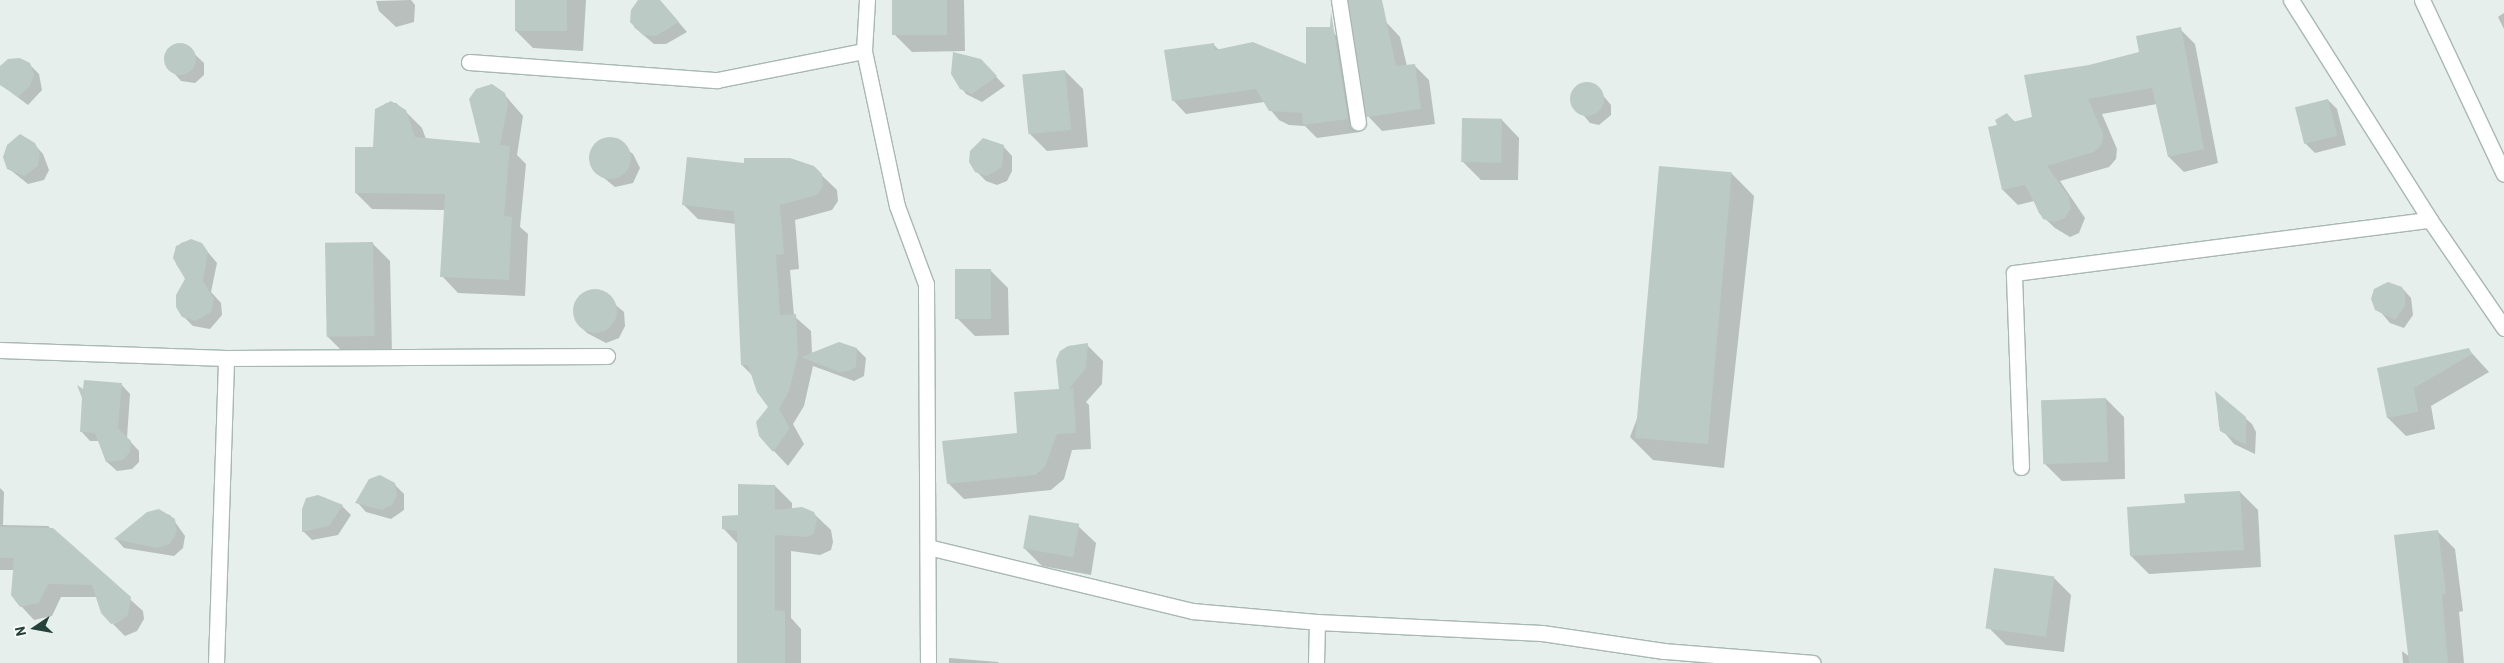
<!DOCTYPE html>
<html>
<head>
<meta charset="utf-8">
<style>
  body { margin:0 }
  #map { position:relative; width:2504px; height:663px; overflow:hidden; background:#e6efeb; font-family:Barlow,sans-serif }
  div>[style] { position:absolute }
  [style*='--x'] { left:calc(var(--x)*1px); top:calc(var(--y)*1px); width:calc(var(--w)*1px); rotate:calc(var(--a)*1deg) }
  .shadow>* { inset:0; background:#0003 }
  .building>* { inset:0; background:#bbcac4; transform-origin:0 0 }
  .round { border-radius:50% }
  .roads { filter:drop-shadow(1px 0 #a8b8b2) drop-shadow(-1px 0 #a8b8b2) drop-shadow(0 1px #a8b8b2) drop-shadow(0 -1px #a8b8b2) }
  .street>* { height:15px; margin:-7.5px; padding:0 7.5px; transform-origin:7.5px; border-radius:7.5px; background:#fff }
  span { translate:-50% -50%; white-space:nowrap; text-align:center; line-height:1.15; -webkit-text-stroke:4.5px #f7fbf9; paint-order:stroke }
  .north { position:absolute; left:10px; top:603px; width:50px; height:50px; -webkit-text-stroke:4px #f7fbf9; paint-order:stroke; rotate:258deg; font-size:14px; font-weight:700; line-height:20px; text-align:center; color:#24423a }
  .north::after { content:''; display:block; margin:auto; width:18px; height:22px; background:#24423a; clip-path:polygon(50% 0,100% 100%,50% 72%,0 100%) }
</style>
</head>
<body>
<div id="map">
  <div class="shadow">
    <div style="clip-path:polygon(411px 0,415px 5px,414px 22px,396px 27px,379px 11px,376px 1px)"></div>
    <div style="clip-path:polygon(516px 0,586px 0,583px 51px,533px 48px,515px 30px)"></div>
    <div style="clip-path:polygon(646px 0,662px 3px,687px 32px,666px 44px,654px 44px,634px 27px,633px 10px)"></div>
    <div style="clip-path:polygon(893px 0,964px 0,965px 51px,912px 52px,894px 34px)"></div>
    <div style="clip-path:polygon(2504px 13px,2504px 29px,2498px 17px)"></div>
    <div style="clip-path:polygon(1386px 22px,1400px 37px,1407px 66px,1414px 65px,1429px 80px,1435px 124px,1382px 131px,1368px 116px)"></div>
    <div style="clip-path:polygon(2180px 29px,2195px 44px,2218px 163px,2184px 172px,2169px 157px,2157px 104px,2102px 114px,2117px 149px,2116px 159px,2109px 167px,2060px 181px,2085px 218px,2079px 233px,2070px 237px,2055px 228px,2039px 213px,2034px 201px,2018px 205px,2003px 190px,1989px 128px,1999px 126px,2007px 114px,2015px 122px,2033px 118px,2090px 66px,2141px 53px)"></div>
    <div style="clip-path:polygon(1334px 33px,1347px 46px,1360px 132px,1317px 138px,1305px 126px,1289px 125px,1279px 120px,1264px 102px,1186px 114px,1173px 100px,1214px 45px,1219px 50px,1307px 66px)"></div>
    <div style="clip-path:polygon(184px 44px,204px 63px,204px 75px,195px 83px,181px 81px,166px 64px,167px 49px)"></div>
    <div style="clip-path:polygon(980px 60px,1005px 86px,982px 102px,966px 94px,952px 74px)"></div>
    <div style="clip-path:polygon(29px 64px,39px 74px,42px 90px,28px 105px,12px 93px)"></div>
    <div style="clip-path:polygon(1065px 71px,1083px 89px,1088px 147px,1047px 151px,1029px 133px)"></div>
    <div style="clip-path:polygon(1584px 83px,1596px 87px,1611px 105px,1611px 115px,1599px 125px,1590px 123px,1571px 100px,1573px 91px)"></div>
    <div style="clip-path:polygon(504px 94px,523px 116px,517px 155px,526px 164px,520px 227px,528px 234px,525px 296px,458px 293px,442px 276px,445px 210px,372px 209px,356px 193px,375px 149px,375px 115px,386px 103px,396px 103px,405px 111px,422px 128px,426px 139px,482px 144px)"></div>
    <div style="clip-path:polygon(2328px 100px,2337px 109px,2346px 145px,2315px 153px,2306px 144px,2297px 108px)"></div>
    <div style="clip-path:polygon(1502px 120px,1519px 138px,1518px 180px,1481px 180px,1463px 162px)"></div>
    <div style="clip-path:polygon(612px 139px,633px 154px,640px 168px,633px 183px,615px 187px,594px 170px,590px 157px,595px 145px)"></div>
    <div style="clip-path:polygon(34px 144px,43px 154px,49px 170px,44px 180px,28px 184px,8px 168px)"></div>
    <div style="clip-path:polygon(1003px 146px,1012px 156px,1012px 171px,1007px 181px,997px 185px,986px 181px,976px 171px)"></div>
    <div style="clip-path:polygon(746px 165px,813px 167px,837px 190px,838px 201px,832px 210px,795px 220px,799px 269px,790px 270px,794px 316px,811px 331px,812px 354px,857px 349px,866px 358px,864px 376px,854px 381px,813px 366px,804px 406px,793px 424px,804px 444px,788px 466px,774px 451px,769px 407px,753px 376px,742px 365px,736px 224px,698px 219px,683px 204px)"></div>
    <div style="clip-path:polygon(1731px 173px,1754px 196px,1724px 468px,1653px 460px,1630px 437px)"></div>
    <div style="clip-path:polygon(191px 240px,201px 244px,217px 263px,211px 292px,221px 303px,222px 315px,210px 329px,193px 326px,183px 316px,187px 279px,176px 264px,175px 253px,181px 243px)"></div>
    <div style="clip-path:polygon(372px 243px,390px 261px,392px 354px,346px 355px,328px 337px)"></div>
    <div style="clip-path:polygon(990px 270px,1008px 288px,1009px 335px,975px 336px,957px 318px)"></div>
    <div style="clip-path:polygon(2384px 284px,2402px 288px,2411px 298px,2413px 315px,2404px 328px,2390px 323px,2374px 304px,2375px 290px)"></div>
    <div style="clip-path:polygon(598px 290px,624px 312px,625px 326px,619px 338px,606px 343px,587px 333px,578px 324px,574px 310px,585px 293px)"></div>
    <div style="clip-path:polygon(1087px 345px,1103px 361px,1102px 384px,1086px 402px,1089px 405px,1091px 449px,1072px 450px,1064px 479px,1051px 490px,964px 499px,948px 483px,1018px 434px,1060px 390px)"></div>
    <div style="clip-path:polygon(2469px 350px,2489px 372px,2431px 406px,2435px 429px,2406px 436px,2388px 418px,2378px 369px)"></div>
    <div style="clip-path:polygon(121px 384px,130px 394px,127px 438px,139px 451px,139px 462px,132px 469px,117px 471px,107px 462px,100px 441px,90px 441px,81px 431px)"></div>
    <div style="clip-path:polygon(2217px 394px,2252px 424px,2256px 432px,2255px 454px,2234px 444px,2219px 426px)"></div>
    <div style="clip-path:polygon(2106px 399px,2124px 417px,2125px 479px,2062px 481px,2044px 463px)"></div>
    <div style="clip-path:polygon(394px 484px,404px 494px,404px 510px,391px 519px,366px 512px,357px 502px)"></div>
    <div style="clip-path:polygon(775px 486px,792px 503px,792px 511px,813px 513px,831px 530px,833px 542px,831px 550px,820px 555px,791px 551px,791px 618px,801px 629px,801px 663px,738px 663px,738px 544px,723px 528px)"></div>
    <div style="clip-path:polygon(0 488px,4px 492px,3px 525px,48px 526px,143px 611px,144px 619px,137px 631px,125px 636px,113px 624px,130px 615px,112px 624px,102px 612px,97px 597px,61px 597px,52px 616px,34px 620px,21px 606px,14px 570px,0 570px)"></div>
    <div style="clip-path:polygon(2240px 492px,2258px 510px,2261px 567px,2149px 574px,2131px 556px)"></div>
    <div style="clip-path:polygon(323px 497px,342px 506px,351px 515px,338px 535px,312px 540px,303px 531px,307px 500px)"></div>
    <div style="clip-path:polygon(153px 511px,170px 515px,185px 536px,183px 548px,174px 556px,124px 548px,116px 539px)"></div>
    <div style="clip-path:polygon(1078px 526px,1096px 543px,1091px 575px,1042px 566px,1024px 548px)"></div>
    <div style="clip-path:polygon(2437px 531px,2455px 549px,2463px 611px,2459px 612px,2464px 663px,2403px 663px,2402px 651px,2410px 657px)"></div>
    <div style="clip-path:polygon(2053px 577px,2071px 595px,2064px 652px,2006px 645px,1988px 627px)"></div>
    <div style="clip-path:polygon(949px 658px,998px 662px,999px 663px,949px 663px)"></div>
  </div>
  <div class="building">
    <div style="left:515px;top:0;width:52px;height:31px"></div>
    <div style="clip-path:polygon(638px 0,660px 0,679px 22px,656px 36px,643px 35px,630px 22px,631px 10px)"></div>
    <div style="left:892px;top:0;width:55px;height:35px"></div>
    <div style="clip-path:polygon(1348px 0,1382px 0,1396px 66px,1415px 64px,1421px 109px,1366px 117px)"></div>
    <div style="clip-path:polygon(1331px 12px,1348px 119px,1303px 125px,1302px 113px,1269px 111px,1256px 89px,1172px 101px,1164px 50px,1214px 43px,1215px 50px,1253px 42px,1306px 64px,1306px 27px,1330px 27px)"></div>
    <div style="clip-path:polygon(2181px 27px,2204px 149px,2168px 157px,2152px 88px,2088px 99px,2103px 133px,2102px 144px,2094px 152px,2047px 166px,2069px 197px,2071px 208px,2065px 218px,2054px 222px,2043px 219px,2025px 185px,2002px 190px,1988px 127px,1997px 125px,1995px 120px,2007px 113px,2013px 122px,2032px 117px,2024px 75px,2089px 65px,2139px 52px,2136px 36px)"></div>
    <div class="round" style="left:164px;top:43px;width:32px;height:32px"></div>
    <div style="clip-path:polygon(953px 52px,981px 59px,997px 76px,972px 94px,960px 89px,951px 74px)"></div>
    <div style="clip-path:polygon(20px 58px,30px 63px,34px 75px,30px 86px,18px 97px,0 85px,0 66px,8px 59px)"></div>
    <div style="left:1065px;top:70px;width:60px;height:43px;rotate:84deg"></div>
    <div class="round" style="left:1570px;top:82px;width:34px;height:34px"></div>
    <div style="clip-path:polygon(492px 84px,505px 93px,508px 105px,500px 145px,510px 146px,504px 216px,512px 217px,509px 280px,440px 277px,445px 194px,355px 193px,355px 147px,373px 147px,375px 109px,391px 101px,406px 110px,415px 137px,480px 143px,469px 99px,476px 89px)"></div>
    <div style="left:2328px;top:99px;width:38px;height:34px;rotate:76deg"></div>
    <div style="left:1462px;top:118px;width:40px;height:44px;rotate:1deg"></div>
    <div style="clip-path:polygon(20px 134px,35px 143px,40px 154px,38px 166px,24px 176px,7px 169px,3px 157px,7px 145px)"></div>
    <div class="round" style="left:589px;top:137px;width:42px;height:42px"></div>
    <div style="clip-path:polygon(983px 138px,1004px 145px,1002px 167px,987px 176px,975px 172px,969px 162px,970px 151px)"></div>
    <div style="clip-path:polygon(687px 157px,744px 163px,744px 158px,790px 158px,814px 166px,822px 174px,823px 186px,817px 195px,780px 205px,784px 254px,776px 255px,780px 315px,796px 314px,798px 355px,789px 391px,779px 409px,790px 428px,773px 452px,759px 436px,756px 422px,768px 407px,757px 392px,748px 365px,741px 365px,734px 211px,682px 205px)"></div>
    <div style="left:1659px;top:166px;width:73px;height:273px;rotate:5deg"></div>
    <div style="clip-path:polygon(191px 239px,202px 243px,208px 252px,203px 281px,214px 299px,211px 312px,195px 321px,182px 317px,176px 307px,176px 295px,185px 279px,173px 258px,176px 246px)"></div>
    <div style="left:373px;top:242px;width:94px;height:48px;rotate:89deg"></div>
    <div style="left:955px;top:269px;width:36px;height:50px"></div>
    <div style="clip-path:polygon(2388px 282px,2402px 287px,2405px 294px,2405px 306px,2395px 320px,2375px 310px,2371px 299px,2374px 289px)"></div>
    <div class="round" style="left:573px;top:289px;width:44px;height:44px"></div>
    <div style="clip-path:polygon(839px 342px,857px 348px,856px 367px,849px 371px,839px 372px,801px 357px)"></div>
    <div style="clip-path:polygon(1088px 343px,1086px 368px,1069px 389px,1073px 388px,1076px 433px,1057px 434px,1045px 467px,1035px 475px,947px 484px,942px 441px,1017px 433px,1014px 392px,1059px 389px,1056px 360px,1060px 351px,1068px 346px)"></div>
    <div style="clip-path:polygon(2469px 348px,2472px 354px,2414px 388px,2418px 412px,2387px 418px,2377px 368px)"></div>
    <div style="clip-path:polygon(84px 380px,122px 383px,118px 428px,131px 441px,130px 452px,123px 460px,106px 462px,95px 433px,80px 432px,82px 398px,77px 385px,83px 389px)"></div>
    <div style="clip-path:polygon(2215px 391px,2246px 417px,2246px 445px,2220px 431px)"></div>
    <div style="left:2106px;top:398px;width:64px;height:65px;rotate:88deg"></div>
    <div style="clip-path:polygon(380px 475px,395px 483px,397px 495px,392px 505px,382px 510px,355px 503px,369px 479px)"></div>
    <div style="clip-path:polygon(738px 484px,775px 485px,775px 510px,802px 507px,814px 512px,817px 519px,814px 533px,808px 537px,775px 535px,775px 610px,785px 611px,785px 663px,737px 663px,737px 531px,722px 529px,722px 516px,738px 515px)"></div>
    <div style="clip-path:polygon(2240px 491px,2244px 550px,2130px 556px,2127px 507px,2185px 503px,2184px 494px)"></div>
    <div style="clip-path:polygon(318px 495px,343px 505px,329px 526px,302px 532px,302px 509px,306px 498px)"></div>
    <div style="clip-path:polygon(159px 509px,175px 519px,177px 532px,170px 544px,157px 548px,114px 539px,147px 512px)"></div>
    <div style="left:1029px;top:515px;width:51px;height:34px;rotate:10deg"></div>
    <div style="clip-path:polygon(0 527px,53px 528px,131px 597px,128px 615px,111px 624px,101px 613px,92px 585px,48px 584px,39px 603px,20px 607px,11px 595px,14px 558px,0 558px)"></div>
    <div style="clip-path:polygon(2438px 530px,2446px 594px,2442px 594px,2448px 663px,2409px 663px,2394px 535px)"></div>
    <div style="left:1994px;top:568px;width:61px;height:61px;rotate:8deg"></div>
  </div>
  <div class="roads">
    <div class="street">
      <div style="--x:867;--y:0;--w:51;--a:93.4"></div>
      <div style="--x:864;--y:51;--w:158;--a:78"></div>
      <div style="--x:897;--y:206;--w:83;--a:69.6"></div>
      <div style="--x:926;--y:284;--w:379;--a:89.7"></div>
      <div style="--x:1339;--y:0;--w:124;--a:81.2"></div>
      <div style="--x:2291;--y:0;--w:260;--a:57.7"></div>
      <div style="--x:2430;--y:220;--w:131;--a:55.6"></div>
      <div style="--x:2422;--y:0;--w:192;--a:64.8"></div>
      <div style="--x:469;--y:62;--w:249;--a:4.2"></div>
      <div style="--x:717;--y:80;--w:150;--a:-11.2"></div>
      <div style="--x:0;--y:350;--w:226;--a:2"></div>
      <div style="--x:226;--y:358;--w:381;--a:-0.3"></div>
      <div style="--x:2021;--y:467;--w:194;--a:-92.1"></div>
      <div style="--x:2014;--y:273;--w:419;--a:-7.3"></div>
      <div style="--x:928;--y:547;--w:272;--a:13.6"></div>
      <div style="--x:1192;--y:611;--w:125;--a:5"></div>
      <div style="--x:1317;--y:622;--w:225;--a:2.8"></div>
      <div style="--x:1542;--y:633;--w:123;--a:8.4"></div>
      <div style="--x:1664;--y:651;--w:149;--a:4.6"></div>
      <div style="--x:216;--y:663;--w:305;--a:-88.1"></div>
      <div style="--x:1316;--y:663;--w:41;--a:-88.6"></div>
    </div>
  </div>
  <div class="north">N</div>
</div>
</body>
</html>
